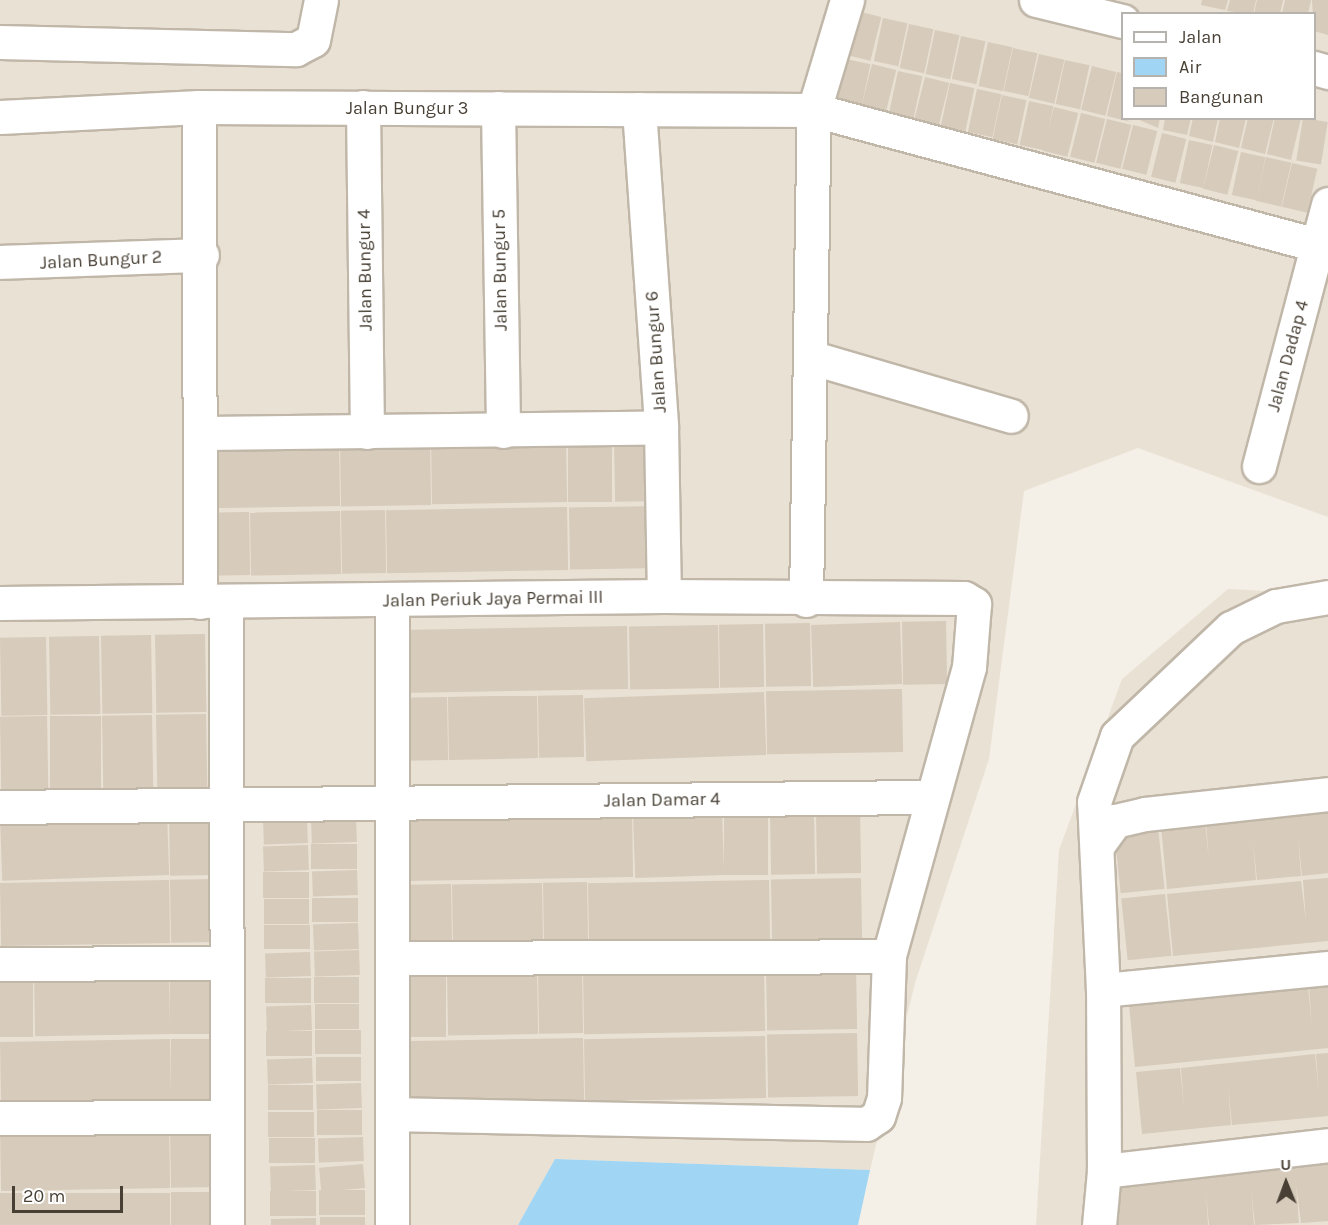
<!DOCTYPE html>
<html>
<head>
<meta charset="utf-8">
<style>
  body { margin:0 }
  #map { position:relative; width:1328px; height:1225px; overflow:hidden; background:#f4f0e7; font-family:Karla,sans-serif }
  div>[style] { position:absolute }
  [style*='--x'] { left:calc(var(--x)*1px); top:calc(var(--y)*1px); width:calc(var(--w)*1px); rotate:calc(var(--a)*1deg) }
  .residential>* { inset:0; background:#e9e1d4 }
  .water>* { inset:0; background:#a0d5f4 }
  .building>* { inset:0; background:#d7cbbb; transform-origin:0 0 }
  .roads { filter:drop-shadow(2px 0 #c0b7a9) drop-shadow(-2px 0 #c0b7a9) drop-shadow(0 2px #c0b7a9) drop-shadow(0 -2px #c0b7a9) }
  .minor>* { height:33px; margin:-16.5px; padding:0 16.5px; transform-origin:16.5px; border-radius:16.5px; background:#fff }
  span { translate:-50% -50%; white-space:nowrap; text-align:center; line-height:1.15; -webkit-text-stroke:6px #fff; paint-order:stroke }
  .street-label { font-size:18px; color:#484035 }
  .legend { position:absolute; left:1121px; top:12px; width:195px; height:108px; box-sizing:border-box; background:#fff; border:2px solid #b6b3ae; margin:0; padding:8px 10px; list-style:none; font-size:18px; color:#484035 }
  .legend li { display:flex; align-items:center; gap:12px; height:30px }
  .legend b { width:30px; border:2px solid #b6b3ae }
  .north { position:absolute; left:1256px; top:1153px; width:60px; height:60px; -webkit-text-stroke:4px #fff; paint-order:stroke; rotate:359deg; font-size:16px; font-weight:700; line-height:24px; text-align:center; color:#484035 }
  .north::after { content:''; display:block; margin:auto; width:21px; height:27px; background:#484035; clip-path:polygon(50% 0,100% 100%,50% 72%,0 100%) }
  .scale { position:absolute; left:12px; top:1186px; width:111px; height:27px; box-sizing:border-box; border:3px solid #484035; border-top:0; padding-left:8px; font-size:18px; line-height:21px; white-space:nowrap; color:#484035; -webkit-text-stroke:4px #fff; paint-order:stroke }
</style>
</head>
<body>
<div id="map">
  <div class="residential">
    <div style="clip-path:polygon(evenodd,0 0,1328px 0,1328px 517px,1138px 448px,1024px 491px,989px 759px,915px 983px,870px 1170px,555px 1159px,518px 1225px,0 1225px,0 0,1122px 14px,1314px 14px,1314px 118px,1122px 118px,1122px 14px)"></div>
    <div style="clip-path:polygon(1228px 589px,1328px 594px,1328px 1225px,1036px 1225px,1059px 850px,1122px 679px)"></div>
  </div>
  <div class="water">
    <div style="clip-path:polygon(555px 1159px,870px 1170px,858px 1225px,518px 1225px)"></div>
  </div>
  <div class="building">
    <div style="clip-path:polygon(1202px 0,1228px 0,1225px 10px,1201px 5px)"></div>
    <div style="clip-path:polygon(1230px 0,1256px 0,1253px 14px,1227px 11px)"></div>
    <div style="clip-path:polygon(1257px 0,1283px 0,1280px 14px,1254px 14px)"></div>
    <div style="clip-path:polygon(1285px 0,1311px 0,1308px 14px,1282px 14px)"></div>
    <div style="clip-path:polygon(1312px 0,1328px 0,1328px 35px,1314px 31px)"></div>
    <div style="left:857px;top:11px;width:25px;height:45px;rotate:14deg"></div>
    <div style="left:883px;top:18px;width:25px;height:44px;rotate:12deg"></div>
    <div style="left:909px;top:24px;width:25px;height:45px;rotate:12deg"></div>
    <div style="left:935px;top:30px;width:25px;height:45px;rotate:12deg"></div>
    <div style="left:961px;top:36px;width:25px;height:44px;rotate:12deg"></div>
    <div style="left:988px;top:42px;width:25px;height:45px;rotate:12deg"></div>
    <div style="left:1013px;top:48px;width:25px;height:44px;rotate:12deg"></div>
    <div style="left:1039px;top:54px;width:26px;height:45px;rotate:13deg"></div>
    <div style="left:846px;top:59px;width:25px;height:44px;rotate:12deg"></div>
    <div style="left:1065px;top:60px;width:25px;height:45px;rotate:12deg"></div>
    <div style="left:872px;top:64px;width:25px;height:46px;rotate:14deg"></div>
    <div style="left:1092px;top:66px;width:25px;height:45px;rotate:14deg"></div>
    <div style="left:898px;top:71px;width:25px;height:44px;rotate:12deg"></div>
    <div style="clip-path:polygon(1117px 72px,1122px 73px,1122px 118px,1131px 122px,1107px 116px)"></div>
    <div style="left:925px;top:77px;width:25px;height:44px;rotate:14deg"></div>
    <div style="left:950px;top:83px;width:25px;height:44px;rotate:12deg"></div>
    <div style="left:977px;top:89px;width:25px;height:44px;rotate:12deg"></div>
    <div style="left:1002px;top:95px;width:25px;height:45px;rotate:12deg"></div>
    <div style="left:1029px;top:101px;width:25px;height:45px;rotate:12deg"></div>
    <div style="left:1054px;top:107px;width:25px;height:45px;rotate:14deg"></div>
    <div style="left:1081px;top:113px;width:25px;height:45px;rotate:14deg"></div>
    <div style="clip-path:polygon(1135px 118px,1160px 118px,1158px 128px)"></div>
    <div style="clip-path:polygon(1165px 118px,1191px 118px,1187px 135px,1163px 130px)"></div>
    <div style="clip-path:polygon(1193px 118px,1218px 118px,1213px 142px,1189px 136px)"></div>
    <div style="clip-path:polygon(1220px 118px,1246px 118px,1239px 148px,1215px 142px)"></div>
    <div style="clip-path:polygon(1248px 118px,1274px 118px,1265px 154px,1241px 148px)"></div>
    <div style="clip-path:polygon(1275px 118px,1301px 118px,1291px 160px,1267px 154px)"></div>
    <div style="left:1303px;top:118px;width:25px;height:43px;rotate:9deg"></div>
    <div style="left:1107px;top:119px;width:25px;height:45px;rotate:14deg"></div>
    <div style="left:1133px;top:125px;width:25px;height:45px;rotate:14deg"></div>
    <div style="left:1162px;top:133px;width:25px;height:45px;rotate:14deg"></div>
    <div style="left:1189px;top:140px;width:24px;height:44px;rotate:12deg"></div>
    <div style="left:1214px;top:145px;width:25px;height:45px;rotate:14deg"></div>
    <div style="left:1241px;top:152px;width:25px;height:44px;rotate:12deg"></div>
    <div style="left:1266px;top:157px;width:26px;height:45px;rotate:13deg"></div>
    <div style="left:1292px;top:163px;width:26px;height:45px;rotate:13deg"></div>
    <div style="left:658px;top:438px;width:63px;height:44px;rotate:89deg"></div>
    <div style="left:566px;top:439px;width:63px;height:135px;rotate:89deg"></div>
    <div style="left:568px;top:439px;width:44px;height:63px"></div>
    <div style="left:430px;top:442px;width:63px;height:90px;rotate:89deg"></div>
    <div style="left:339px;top:443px;width:63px;height:135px;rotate:89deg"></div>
    <div style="left:659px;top:506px;width:62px;height:90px;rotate:89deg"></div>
    <div style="left:567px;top:507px;width:63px;height:181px;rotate:89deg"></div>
    <div style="left:385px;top:510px;width:63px;height:44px;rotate:89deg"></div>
    <div style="left:340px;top:511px;width:63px;height:90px;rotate:89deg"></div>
    <div style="left:249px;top:512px;width:63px;height:45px;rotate:89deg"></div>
    <div style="left:946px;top:621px;width:63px;height:44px;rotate:89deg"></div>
    <div style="left:900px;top:622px;width:62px;height:89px;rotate:88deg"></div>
    <div style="left:810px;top:623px;width:63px;height:45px;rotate:89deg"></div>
    <div style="left:763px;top:624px;width:63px;height:44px;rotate:89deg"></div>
    <div style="left:718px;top:625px;width:63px;height:89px;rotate:89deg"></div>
    <div style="left:627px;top:626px;width:63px;height:226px;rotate:89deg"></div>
    <div style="left:205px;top:634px;width:78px;height:50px;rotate:89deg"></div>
    <div style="left:151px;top:635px;width:78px;height:50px;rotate:89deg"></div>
    <div style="left:99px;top:636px;width:78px;height:50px;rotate:89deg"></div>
    <div style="left:46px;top:637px;width:78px;height:46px;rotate:89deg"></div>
    <div style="left:902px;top:689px;width:63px;height:136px;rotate:89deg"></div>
    <div style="left:764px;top:692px;width:63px;height:180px;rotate:88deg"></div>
    <div style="left:583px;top:695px;width:62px;height:45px;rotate:89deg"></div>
    <div style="clip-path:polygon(493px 696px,537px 696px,538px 758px,449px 760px,448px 697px)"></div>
    <div style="left:447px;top:697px;width:63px;height:44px;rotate:89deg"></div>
    <div style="left:206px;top:714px;width:77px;height:50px;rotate:89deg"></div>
    <div style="left:152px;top:715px;width:77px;height:50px;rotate:89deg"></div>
    <div style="left:47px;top:716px;width:78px;height:47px;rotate:89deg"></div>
    <div style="left:50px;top:716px;width:51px;height:78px"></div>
    <div style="left:860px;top:810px;width:63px;height:44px;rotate:89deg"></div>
    <div style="clip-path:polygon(1328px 810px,1328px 873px,1302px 876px,1298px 836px,1301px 876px,1257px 880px,1253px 841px,1256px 880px,1167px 889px,1161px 826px,1205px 822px,1209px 861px,1206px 822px)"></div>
    <div style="left:814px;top:811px;width:63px;height:44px;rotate:89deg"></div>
    <div style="left:213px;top:812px;width:63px;height:44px;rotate:89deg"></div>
    <div style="left:722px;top:812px;width:63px;height:89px;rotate:88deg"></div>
    <div style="left:724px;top:812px;width:44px;height:63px"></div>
    <div style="left:167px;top:813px;width:62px;height:167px;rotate:88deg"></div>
    <div style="left:632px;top:814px;width:63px;height:226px;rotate:89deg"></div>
    <div style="left:356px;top:817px;width:25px;height:45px;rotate:88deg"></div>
    <div style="left:307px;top:818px;width:25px;height:44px;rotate:88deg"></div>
    <div style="left:1158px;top:827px;width:62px;height:44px;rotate:84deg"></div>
    <div style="left:357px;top:844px;width:25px;height:46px;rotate:90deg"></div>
    <div style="left:308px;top:845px;width:25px;height:45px;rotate:88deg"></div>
    <div style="left:357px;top:870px;width:25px;height:45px;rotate:88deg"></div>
    <div style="left:263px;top:872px;width:46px;height:26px"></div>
    <div style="left:861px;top:878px;width:62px;height:90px;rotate:89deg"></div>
    <div style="clip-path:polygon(1328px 878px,1328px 941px,1173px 956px,1167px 894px,1301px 881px,1306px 922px,1303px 880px)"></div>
    <div style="left:215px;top:879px;width:63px;height:45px;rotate:89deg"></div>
    <div style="left:169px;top:880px;width:63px;height:169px;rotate:89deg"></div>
    <div style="left:769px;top:880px;width:63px;height:181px;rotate:89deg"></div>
    <div style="left:587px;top:882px;width:63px;height:44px;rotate:89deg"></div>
    <div style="left:542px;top:883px;width:63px;height:90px;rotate:89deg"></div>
    <div style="left:451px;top:884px;width:63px;height:44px;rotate:89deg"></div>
    <div style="left:1165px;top:894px;width:62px;height:44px;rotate:84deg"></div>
    <div style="left:358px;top:898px;width:24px;height:46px;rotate:90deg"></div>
    <div style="left:264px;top:899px;width:45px;height:25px"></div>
    <div style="left:358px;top:923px;width:26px;height:45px;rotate:88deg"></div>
    <div style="left:310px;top:925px;width:24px;height:46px;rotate:90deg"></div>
    <div style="left:359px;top:950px;width:25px;height:45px;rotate:88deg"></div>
    <div style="left:310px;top:952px;width:24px;height:45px;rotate:88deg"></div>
    <div style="left:856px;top:966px;width:63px;height:90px;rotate:89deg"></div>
    <div style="left:764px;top:968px;width:63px;height:181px;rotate:89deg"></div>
    <div style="left:582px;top:970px;width:63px;height:44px;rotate:89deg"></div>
    <div style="left:169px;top:971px;width:63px;height:135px;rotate:89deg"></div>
    <div style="left:170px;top:971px;width:45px;height:63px"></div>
    <div style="left:537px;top:971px;width:63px;height:90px;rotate:89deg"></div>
    <div style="left:401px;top:973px;width:45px;height:64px"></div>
    <div style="left:0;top:974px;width:33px;height:63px"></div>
    <div style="left:314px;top:977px;width:45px;height:26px"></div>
    <div style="left:311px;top:978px;width:25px;height:46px;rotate:90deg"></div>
    <div style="clip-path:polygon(1328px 985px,1328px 1048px,1135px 1067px,1129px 1004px,1308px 987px,1312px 1026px,1309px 987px)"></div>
    <div style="left:315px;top:1004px;width:44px;height:25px"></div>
    <div style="left:311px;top:1005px;width:25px;height:45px;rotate:88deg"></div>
    <div style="left:361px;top:1030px;width:24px;height:46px;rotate:90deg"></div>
    <div style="left:312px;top:1031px;width:25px;height:46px;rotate:90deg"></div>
    <div style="left:857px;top:1033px;width:63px;height:90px;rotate:89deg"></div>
    <div style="left:765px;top:1036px;width:62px;height:181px;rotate:89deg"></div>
    <div style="left:583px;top:1038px;width:63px;height:181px;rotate:89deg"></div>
    <div style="left:170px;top:1039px;width:63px;height:170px;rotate:89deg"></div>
    <div style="left:171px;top:1039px;width:45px;height:63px"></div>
    <div style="clip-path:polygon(1328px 1053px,1328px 1116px,1232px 1125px,1228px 1086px,1231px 1125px,1142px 1134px,1136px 1072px,1180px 1068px,1184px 1107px,1181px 1068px,1315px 1054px,1319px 1093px,1316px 1054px)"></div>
    <div style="left:361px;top:1057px;width:24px;height:45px;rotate:90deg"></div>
    <div style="left:312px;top:1058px;width:25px;height:45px;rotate:88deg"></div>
    <div style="left:361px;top:1083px;width:25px;height:45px;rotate:88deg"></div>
    <div style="left:268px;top:1085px;width:45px;height:25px"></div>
    <div style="left:362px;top:1110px;width:25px;height:45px;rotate:90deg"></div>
    <div style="left:268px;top:1112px;width:46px;height:25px"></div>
    <div style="left:215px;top:1124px;width:63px;height:45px;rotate:89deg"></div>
    <div style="left:169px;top:1125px;width:63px;height:169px;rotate:89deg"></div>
    <div style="left:363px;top:1137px;width:24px;height:45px;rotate:88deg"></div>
    <div style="left:315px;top:1138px;width:25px;height:46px;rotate:90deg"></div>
    <div style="clip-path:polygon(1328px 1158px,1328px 1221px,1301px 1223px,1296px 1184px,1299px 1223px,1255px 1225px,1251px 1189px,1254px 1225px,1209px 1225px,1206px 1193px,1208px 1225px,1118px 1225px,1114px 1179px)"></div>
    <div style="left:363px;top:1164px;width:24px;height:44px;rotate:85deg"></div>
    <div style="left:315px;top:1165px;width:25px;height:45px;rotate:88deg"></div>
    <div style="left:365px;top:1190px;width:25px;height:46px;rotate:90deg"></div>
    <div style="left:316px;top:1191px;width:25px;height:46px;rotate:90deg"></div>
    <div style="left:171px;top:1192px;width:45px;height:33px"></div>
    <div style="left:170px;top:1193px;width:32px;height:170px;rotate:90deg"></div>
    <div style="left:365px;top:1217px;width:8px;height:45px;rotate:90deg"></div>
    <div style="clip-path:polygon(316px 1218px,316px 1225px,271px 1225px,271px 1219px)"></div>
  </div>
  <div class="roads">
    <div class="minor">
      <div style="--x:1036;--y:0;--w:89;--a:13.7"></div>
      <div style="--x:0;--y:42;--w:296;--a:1.4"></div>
      <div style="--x:296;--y:49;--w:19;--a:-28"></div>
      <div style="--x:313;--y:40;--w:41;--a:-78.7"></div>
      <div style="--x:1314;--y:68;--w:15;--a:16"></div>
      <div style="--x:199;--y:107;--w:495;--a:89.9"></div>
      <div style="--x:363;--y:107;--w:325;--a:89.3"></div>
      <div style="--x:498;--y:108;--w:323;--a:89.1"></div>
      <div style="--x:639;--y:109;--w:319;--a:86"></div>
      <div style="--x:661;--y:427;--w:169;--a:89"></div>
      <div style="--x:0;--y:117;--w:199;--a:-2.9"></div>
      <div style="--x:199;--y:107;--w:615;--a:0.28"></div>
      <div style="--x:814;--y:110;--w:532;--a:15.03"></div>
      <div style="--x:0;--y:262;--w:202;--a:-2"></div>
      <div style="--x:813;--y:358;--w:206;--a:16.3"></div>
      <div style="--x:201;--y:433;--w:460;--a:-0.7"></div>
      <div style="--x:1259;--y:466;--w:271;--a:-75.2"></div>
      <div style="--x:806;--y:600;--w:490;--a:-89.1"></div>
      <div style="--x:814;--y:110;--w:115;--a:-73.3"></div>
      <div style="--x:392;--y:602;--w:623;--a:90"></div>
      <div style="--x:0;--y:603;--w:664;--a:-0.6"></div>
      <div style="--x:664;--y:596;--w:300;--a:0.4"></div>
      <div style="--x:964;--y:598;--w:12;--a:31"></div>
      <div style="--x:974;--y:604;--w:63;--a:94.5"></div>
      <div style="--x:969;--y:667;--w:300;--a:105.5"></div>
      <div style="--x:889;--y:956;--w:142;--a:92"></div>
      <div style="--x:884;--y:1098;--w:19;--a:108"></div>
      <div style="--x:878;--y:1116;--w:14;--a:146"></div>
      <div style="--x:866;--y:1124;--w:473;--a:-178.8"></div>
      <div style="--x:226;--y:603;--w:622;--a:89.91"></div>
      <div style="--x:0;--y:807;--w:931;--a:-0.62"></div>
      <div style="--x:1097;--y:846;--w:31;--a:-54"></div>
      <div style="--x:1115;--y:821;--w:31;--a:-13"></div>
      <div style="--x:1145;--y:814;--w:184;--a:-6.2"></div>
      <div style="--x:392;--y:958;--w:497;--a:-0.2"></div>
      <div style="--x:0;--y:964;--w:226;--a:-0.3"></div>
      <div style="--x:1103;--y:990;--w:226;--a:-5.6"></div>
      <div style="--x:0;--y:1118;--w:227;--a:-0.3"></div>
      <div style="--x:1104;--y:1171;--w:226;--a:-6.6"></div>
      <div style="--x:1099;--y:1225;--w:54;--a:-84.7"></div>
      <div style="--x:1104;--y:1171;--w:181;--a:-90.3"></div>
      <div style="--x:1103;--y:990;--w:188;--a:-92.7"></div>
      <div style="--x:1094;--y:802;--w:70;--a:-70.8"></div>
      <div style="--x:1117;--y:736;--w:157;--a:-43.5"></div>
      <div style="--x:1231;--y:628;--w:50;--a:-26.1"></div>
      <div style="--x:1276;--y:606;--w:53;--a:-9.8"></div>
    </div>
  </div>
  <div class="street-label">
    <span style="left:407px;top:108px">Jalan Bungur 3</span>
    <span style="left:101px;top:260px;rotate:-3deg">Jalan Bungur 2</span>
    <span style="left:365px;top:270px;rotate:-91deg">Jalan Bungur 4</span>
    <span style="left:500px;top:270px;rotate:-91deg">Jalan Bungur 5</span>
    <span style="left:656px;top:352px;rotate:-94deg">Jalan Bungur 6</span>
    <span style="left:1288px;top:356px;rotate:-75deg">Jalan Dadap 4</span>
    <span style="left:493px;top:599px;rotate:-1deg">Jalan Periuk Jaya Permai III</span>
    <span style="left:662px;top:800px;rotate:-1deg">Jalan Damar 4</span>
  </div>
  <ul class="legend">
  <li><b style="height:8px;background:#fff"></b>Jalan</li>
  <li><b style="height:16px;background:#a0d5f4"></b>Air</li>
  <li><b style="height:16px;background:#d7cbbb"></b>Bangunan</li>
  </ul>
  <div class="north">U</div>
  <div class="scale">20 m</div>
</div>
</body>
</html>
